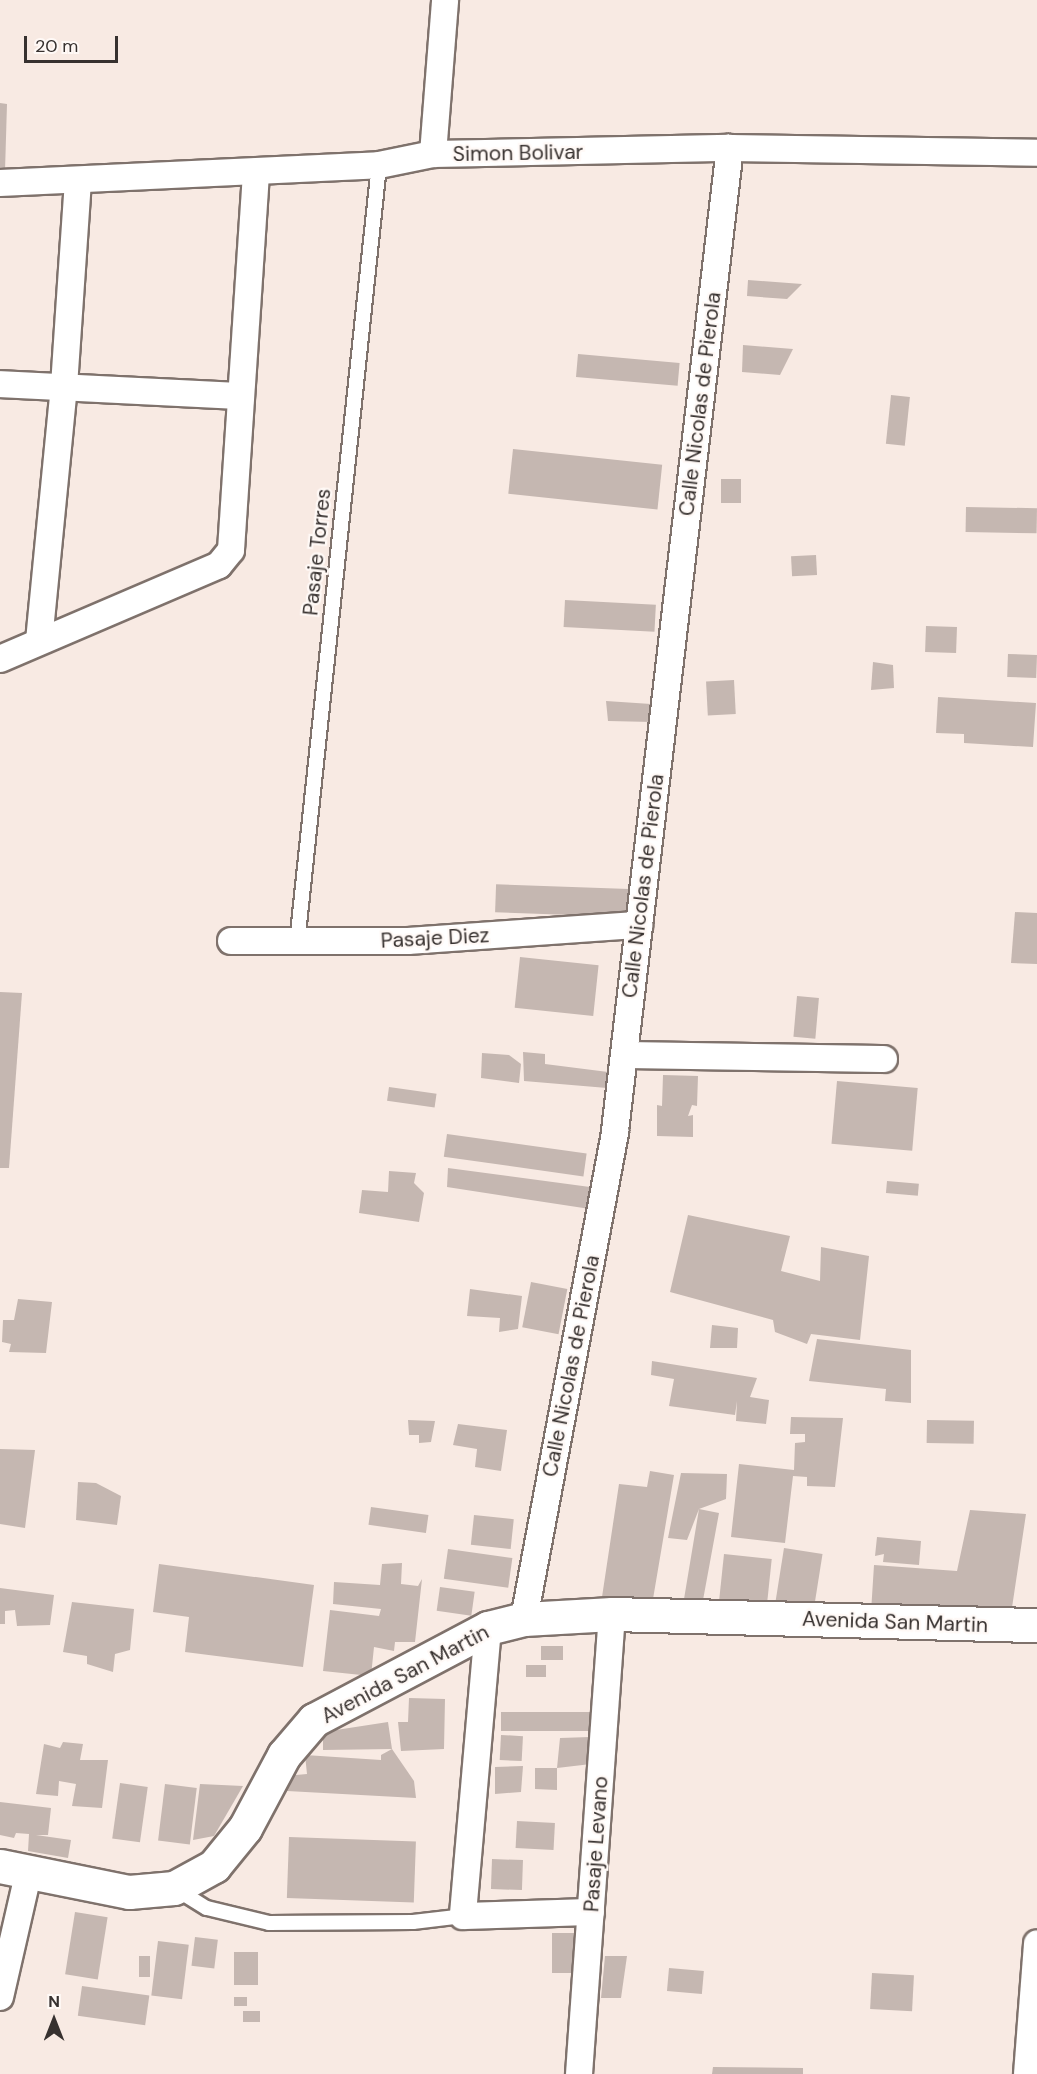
<!DOCTYPE html>
<html>
<head>
<meta charset="utf-8">
<style>
  body { margin:0 }
  #map { position:relative; width:1037px; height:2074px; overflow:hidden; background:#f8eae3; font-family:"DM Sans",sans-serif }
  div>[style] { position:absolute }
  [style*='--x'] { left:calc(var(--x)*1px); top:calc(var(--y)*1px); width:calc(var(--w)*1px); rotate:calc(var(--a)*1deg) }
  .building>* { inset:0; background:#c5b7b1; transform-origin:0 0 }
  .roads { filter:drop-shadow(2px 0 #7f726c) drop-shadow(-2px 0 #7f726c) drop-shadow(0 2px #7f726c) drop-shadow(0 -2px #7f726c) }
  .lane>* { height:14px; margin:-7px; padding:0 7px; transform-origin:7px; border-radius:7px; background:#fff }
  .street>* { height:26px; margin:-13px; padding:0 13px; transform-origin:13px; border-radius:13px; background:#fff }
  .secondary>* { height:33px; margin:-16.5px; padding:0 16.5px; transform-origin:16.5px; border-radius:16.5px; background:#fff }
  span { translate:-50% -50%; white-space:nowrap; text-align:center; line-height:1.15; -webkit-text-stroke:4.5px #fff9f6; paint-order:stroke }
  .street-label { font-size:21px; color:#37312f }
  .north { position:absolute; left:24px; top:1990px; width:60px; height:60px; -webkit-text-stroke:4px #fff9f6; paint-order:stroke; rotate:0deg; font-size:16px; font-weight:700; line-height:24px; text-align:center; color:#37312f }
  .north::after { content:''; display:block; margin:auto; width:21px; height:27px; background:#37312f; clip-path:polygon(50% 0,100% 100%,50% 72%,0 100%) }
  .scale { position:absolute; left:24px; top:36px; width:94px; height:27px; box-sizing:border-box; border:3px solid #37312f; border-top:0; padding-left:8px; font-size:18px; line-height:21px; white-space:nowrap; color:#37312f; -webkit-text-stroke:4px #fff9f6; paint-order:stroke }
</style>
</head>
<body>
<div id="map">
  <div class="building">
    <div style="clip-path:polygon(0 103px,7px 104px,5px 171px,0 170px)"></div>
    <div style="clip-path:polygon(748px 280px,761px 281px,802px 284px,787px 299px,747px 296px)"></div>
    <div style="clip-path:polygon(743px 345px,793px 349px,780px 375px,742px 372px)"></div>
    <div style="left:578px;top:354px;width:102px;height:23px;rotate:5deg"></div>
    <div style="left:891px;top:395px;width:19px;height:49px;rotate:6deg"></div>
    <div style="left:513px;top:449px;width:150px;height:45px;rotate:6deg"></div>
    <div style="left:741px;top:479px;width:24px;height:20px;rotate:90deg"></div>
    <div style="left:966px;top:507px;width:71px;height:25px;rotate:1deg"></div>
    <div style="left:816px;top:555px;width:20px;height:25px;rotate:87deg"></div>
    <div style="left:565px;top:600px;width:91px;height:27px;rotate:3deg"></div>
    <div style="left:926px;top:626px;width:31px;height:26px;rotate:2deg"></div>
    <div style="left:1008px;top:654px;width:29px;height:23px;rotate:2deg"></div>
    <div style="clip-path:polygon(873px 662px,893px 665px,894px 688px,871px 690px)"></div>
    <div style="left:734px;top:680px;width:34px;height:28px;rotate:87deg"></div>
    <div style="clip-path:polygon(938px 697px,1036px 703px,1033px 747px,964px 743px,964px 734px,936px 733px)"></div>
    <div style="clip-path:polygon(606px 701px,651px 704px,652px 722px,608px 721px)"></div>
    <div style="left:629px;top:889px;width:28px;height:133px;rotate:92deg"></div>
    <div style="clip-path:polygon(1015px 912px,1037px 913px,1037px 964px,1011px 963px)"></div>
    <div style="left:520px;top:957px;width:79px;height:51px;rotate:6deg"></div>
    <div style="clip-path:polygon(0 992px,22px 993px,9px 1168px,0 1168px)"></div>
    <div style="left:797px;top:996px;width:22px;height:41px;rotate:5deg"></div>
    <div style="clip-path:polygon(523px 1052px,545px 1054px,545px 1064px,608px 1072px,607px 1088px,524px 1081px)"></div>
    <div style="clip-path:polygon(482px 1053px,509px 1055px,521px 1064px,519px 1083px,481px 1078px)"></div>
    <div style="clip-path:polygon(663px 1075px,698px 1076px,697px 1106px,692px 1105px,688px 1116px,693px 1115px,693px 1137px,657px 1136px,657px 1105px,662px 1106px)"></div>
    <div style="left:837px;top:1081px;width:81px;height:63px;rotate:5deg"></div>
    <div style="left:389px;top:1087px;width:48px;height:14px;rotate:8deg"></div>
    <div style="left:447px;top:1134px;width:141px;height:23px;rotate:8deg"></div>
    <div style="clip-path:polygon(448px 1168px,590px 1187px,590px 1209px,447px 1187px)"></div>
    <div style="clip-path:polygon(389px 1171px,416px 1173px,414px 1183px,424px 1193px,419px 1222px,359px 1213px,362px 1190px,388px 1192px)"></div>
    <div style="left:887px;top:1181px;width:32px;height:12px;rotate:5deg"></div>
    <div style="clip-path:polygon(688px 1215px,790px 1236px,781px 1271px,820px 1281px,821px 1247px,869px 1256px,860px 1340px,811px 1334px,807px 1344px,775px 1332px,773px 1320px,670px 1292px)"></div>
    <div style="left:531px;top:1282px;width:37px;height:46px;rotate:11deg"></div>
    <div style="clip-path:polygon(470px 1289px,522px 1296px,518px 1329px,499px 1332px,500px 1318px,467px 1316px)"></div>
    <div style="clip-path:polygon(18px 1299px,52px 1302px,46px 1353px,9px 1352px,11px 1344px,2px 1342px,3px 1320px,14px 1320px)"></div>
    <div style="clip-path:polygon(712px 1325px,738px 1328px,737px 1348px,710px 1348px)"></div>
    <div style="clip-path:polygon(817px 1339px,911px 1350px,911px 1403px,885px 1401px,886px 1389px,809px 1381px)"></div>
    <div style="clip-path:polygon(652px 1361px,757px 1378px,750px 1397px,769px 1400px,766px 1424px,736px 1421px,737px 1401px,735px 1415px,669px 1406px,674px 1379px,651px 1375px)"></div>
    <div style="clip-path:polygon(791px 1417px,843px 1418px,835px 1487px,807px 1486px,807px 1477px,793px 1476px,785px 1543px,731px 1537px,739px 1464px,794px 1470px,795px 1443px,805px 1442px,805px 1434px,790px 1434px)"></div>
    <div style="clip-path:polygon(408px 1420px,435px 1421px,431px 1442px,419px 1443px,419px 1435px,409px 1435px)"></div>
    <div style="left:927px;top:1420px;width:47px;height:23px;rotate:1deg"></div>
    <div style="clip-path:polygon(458px 1424px,507px 1430px,501px 1471px,475px 1467px,477px 1449px,453px 1445px)"></div>
    <div style="clip-path:polygon(0 1449px,35px 1450px,25px 1528px,0 1524px)"></div>
    <div style="clip-path:polygon(650px 1471px,674px 1475px,653px 1599px,602px 1597px,619px 1484px,647px 1487px)"></div>
    <div style="clip-path:polygon(681px 1473px,727px 1474px,726px 1499px,699px 1509px,719px 1513px,701px 1611px,682px 1611px,699px 1509px,687px 1540px,668px 1538px)"></div>
    <div style="clip-path:polygon(78px 1482px,96px 1483px,121px 1496px,117px 1525px,76px 1520px)"></div>
    <div style="left:371px;top:1507px;width:58px;height:18px;rotate:8deg"></div>
    <div style="clip-path:polygon(970px 1510px,1026px 1514px,1010px 1621px,871px 1612px,874px 1565px,957px 1571px)"></div>
    <div style="left:474px;top:1515px;width:40px;height:30px;rotate:6deg"></div>
    <div style="clip-path:polygon(877px 1537px,921px 1541px,919px 1565px,883px 1562px,884px 1554px,875px 1556px)"></div>
    <div style="left:784px;top:1548px;width:39px;height:66px;rotate:9deg"></div>
    <div style="left:448px;top:1549px;width:65px;height:30px;rotate:8deg"></div>
    <div style="left:724px;top:1554px;width:48px;height:60px;rotate:6deg"></div>
    <div style="clip-path:polygon(402px 1563px,401px 1584px,418px 1586px,422px 1579px,415px 1642px,395px 1642px,394px 1651px,374px 1647px,371px 1676px,323px 1671px,330px 1610px,379px 1616px,381px 1609px,333px 1604px,334px 1582px,380px 1585px,382px 1564px)"></div>
    <div style="clip-path:polygon(159px 1564px,314px 1585px,303px 1667px,185px 1652px,189px 1617px,153px 1612px)"></div>
    <div style="left:440px;top:1587px;width:35px;height:24px;rotate:8deg"></div>
    <div style="clip-path:polygon(0 1588px,54px 1595px,50px 1625px,17px 1626px,15px 1610px,5px 1611px,5px 1624px,0 1624px)"></div>
    <div style="clip-path:polygon(72px 1602px,134px 1609px,130px 1650px,115px 1654px,113px 1672px,87px 1664px,87px 1656px,63px 1652px)"></div>
    <div style="left:541px;top:1646px;width:22px;height:14px"></div>
    <div style="left:526px;top:1665px;width:20px;height:12px"></div>
    <div style="clip-path:polygon(409px 1698px,445px 1699px,444px 1749px,401px 1751px,398px 1722px,408px 1722px)"></div>
    <div style="left:501px;top:1712px;width:92px;height:19px"></div>
    <div style="clip-path:polygon(388px 1722px,392px 1749px,414px 1781px,416px 1798px,287px 1791px,290px 1765px,296px 1775px,307px 1774px,305px 1755px,381px 1760px,381px 1755px,392px 1749px,323px 1750px,323px 1732px)"></div>
    <div style="left:501px;top:1735px;width:22px;height:25px;rotate:3deg"></div>
    <div style="clip-path:polygon(590px 1737px,591px 1764px,557px 1768px,557px 1790px,535px 1789px,535px 1768px,557px 1768px,560px 1738px)"></div>
    <div style="clip-path:polygon(63px 1742px,83px 1744px,80px 1760px,108px 1760px,102px 1808px,72px 1806px,76px 1784px,59px 1781px,58px 1796px,36px 1794px,44px 1744px,60px 1748px)"></div>
    <div style="clip-path:polygon(523px 1766px,521px 1792px,495px 1794px,495px 1767px)"></div>
    <div style="left:120px;top:1783px;width:28px;height:56px;rotate:8deg"></div>
    <div style="left:165px;top:1784px;width:32px;height:57px;rotate:7deg"></div>
    <div style="clip-path:polygon(200px 1784px,243px 1786px,214px 1836px,193px 1840px)"></div>
    <div style="clip-path:polygon(0 1802px,51px 1808px,48px 1835px,36px 1835px,71px 1840px,68px 1858px,28px 1851px,29px 1834px,16px 1833px,14px 1838px,0 1835px)"></div>
    <div style="left:517px;top:1821px;width:38px;height:27px;rotate:3deg"></div>
    <div style="left:289px;top:1837px;width:127px;height:61px;rotate:2deg"></div>
    <div style="left:492px;top:1859px;width:31px;height:30px;rotate:2deg"></div>
    <div style="left:75px;top:1912px;width:33px;height:63px;rotate:9deg"></div>
    <div style="left:552px;top:1933px;width:22px;height:40px"></div>
    <div style="left:195px;top:1937px;width:23px;height:29px;rotate:7deg"></div>
    <div style="left:158px;top:1941px;width:31px;height:55px;rotate:7deg"></div>
    <div style="left:234px;top:1952px;width:24px;height:33px"></div>
    <div style="left:150px;top:1956px;width:21px;height:11px;rotate:90deg"></div>
    <div style="clip-path:polygon(605px 1956px,627px 1956px,621px 1998px,601px 1998px)"></div>
    <div style="left:669px;top:1968px;width:35px;height:23px;rotate:5deg"></div>
    <div style="left:872px;top:1973px;width:42px;height:36px;rotate:3deg"></div>
    <div style="left:82px;top:1986px;width:68px;height:30px;rotate:8deg"></div>
    <div style="left:234px;top:1997px;width:13px;height:9px"></div>
    <div style="left:243px;top:2011px;width:17px;height:11px"></div>
    <div style="clip-path:polygon(713px 2067px,803px 2068px,803px 2074px,712px 2074px)"></div>
  </div>
  <div class="roads">
    <div class="lane">
      <div style="--x:297;--y:943;--w:782;--a:-83.98"></div>
      <div style="--x:176;--y:1889;--w:36;--a:32"></div>
      <div style="--x:207;--y:1908;--w:64;--a:13.6"></div>
      <div style="--x:269;--y:1923;--w:144;--a:-0.4"></div>
      <div style="--x:413;--y:1922;--w:50;--a:-6.8"></div>
    </div>
    <div class="street">
      <div style="--x:433;--y:154;--w:154;--a:-85.5"></div>
      <div style="--x:0;--y:183;--w:379;--a:-2.7"></div>
      <div style="--x:379;--y:165;--w:55;--a:-11.5"></div>
      <div style="--x:433;--y:154;--w:297;--a:-1.2"></div>
      <div style="--x:730;--y:148;--w:307;--a:0.9"></div>
      <div style="--x:0;--y:384;--w:241;--a:2.9"></div>
      <div style="--x:39;--y:641;--w:256;--a:-84.4"></div>
      <div style="--x:64;--y:386;--w:206;--a:-86.1"></div>
      <div style="--x:0;--y:659;--w:238;--a:-23.2"></div>
      <div style="--x:219;--y:565;--w:19;--a:-51"></div>
      <div style="--x:231;--y:550;--w:379;--a:-86.2"></div>
      <div style="--x:231;--y:941;--w:177;--a:0"></div>
      <div style="--x:408;--y:941;--w:232;--a:-4"></div>
      <div style="--x:624;--y:1055;--w:260;--a:0.9"></div>
      <div style="--x:524;--y:1619;--w:496;--a:-79.4"></div>
      <div style="--x:615;--y:1131;--w:990;--a:-83.33"></div>
      <div style="--x:488;--y:1628;--w:289;--a:95"></div>
      <div style="--x:463;--y:1916;--w:128;--a:-1.8"></div>
      <div style="--x:0;--y:1997;--w:125;--a:-77.1"></div>
      <div style="--x:579;--y:2074;--w:461;--a:-85.9"></div>
      <div style="--x:1027;--y:2074;--w:131;--a:-85.6"></div>
    </div>
    <div class="secondary">
      <div style="--x:0;--y:1866;--w:132;--a:11.4"></div>
      <div style="--x:129;--y:1892;--w:45;--a:-5.1"></div>
      <div style="--x:174;--y:1888;--w:46;--a:-28.8"></div>
      <div style="--x:214;--y:1866;--w:49;--a:-50.8"></div>
      <div style="--x:245;--y:1828;--w:83;--a:-61.9"></div>
      <div style="--x:284;--y:1755;--w:46;--a:-49.4"></div>
      <div style="--x:314;--y:1720;--w:197;--a:-27.9"></div>
      <div style="--x:488;--y:1628;--w:37;--a:-14"></div>
      <div style="--x:524;--y:1619;--w:88;--a:-3.3"></div>
      <div style="--x:612;--y:1614;--w:425;--a:1.5"></div>
    </div>
  </div>
  <div class="street-label">
    <span style="left:518px;top:153px;rotate:-1deg">Simon Bolivar</span>
    <span style="left:700px;top:404px;rotate:-83deg">Calle Nicolas de Pierola</span>
    <span style="left:317px;top:552px;rotate:-84deg">Pasaje Torres</span>
    <span style="left:643px;top:886px;rotate:-83deg">Calle Nicolas de Pierola</span>
    <span style="left:435px;top:938px;rotate:-3deg">Pasaje Diez</span>
    <span style="left:571px;top:1366px;rotate:-79deg">Calle Nicolas de Pierola</span>
    <span style="left:895px;top:1622px;rotate:2deg">Avenida San Martin</span>
    <span style="left:405px;top:1674px;rotate:-28deg">Avenida San Martin</span>
    <span style="left:596px;top:1844px;rotate:-86deg">Pasaje Levano</span>
  </div>
  <div class="north">N</div>
  <div class="scale">20 m</div>
</div>
</body>
</html>
